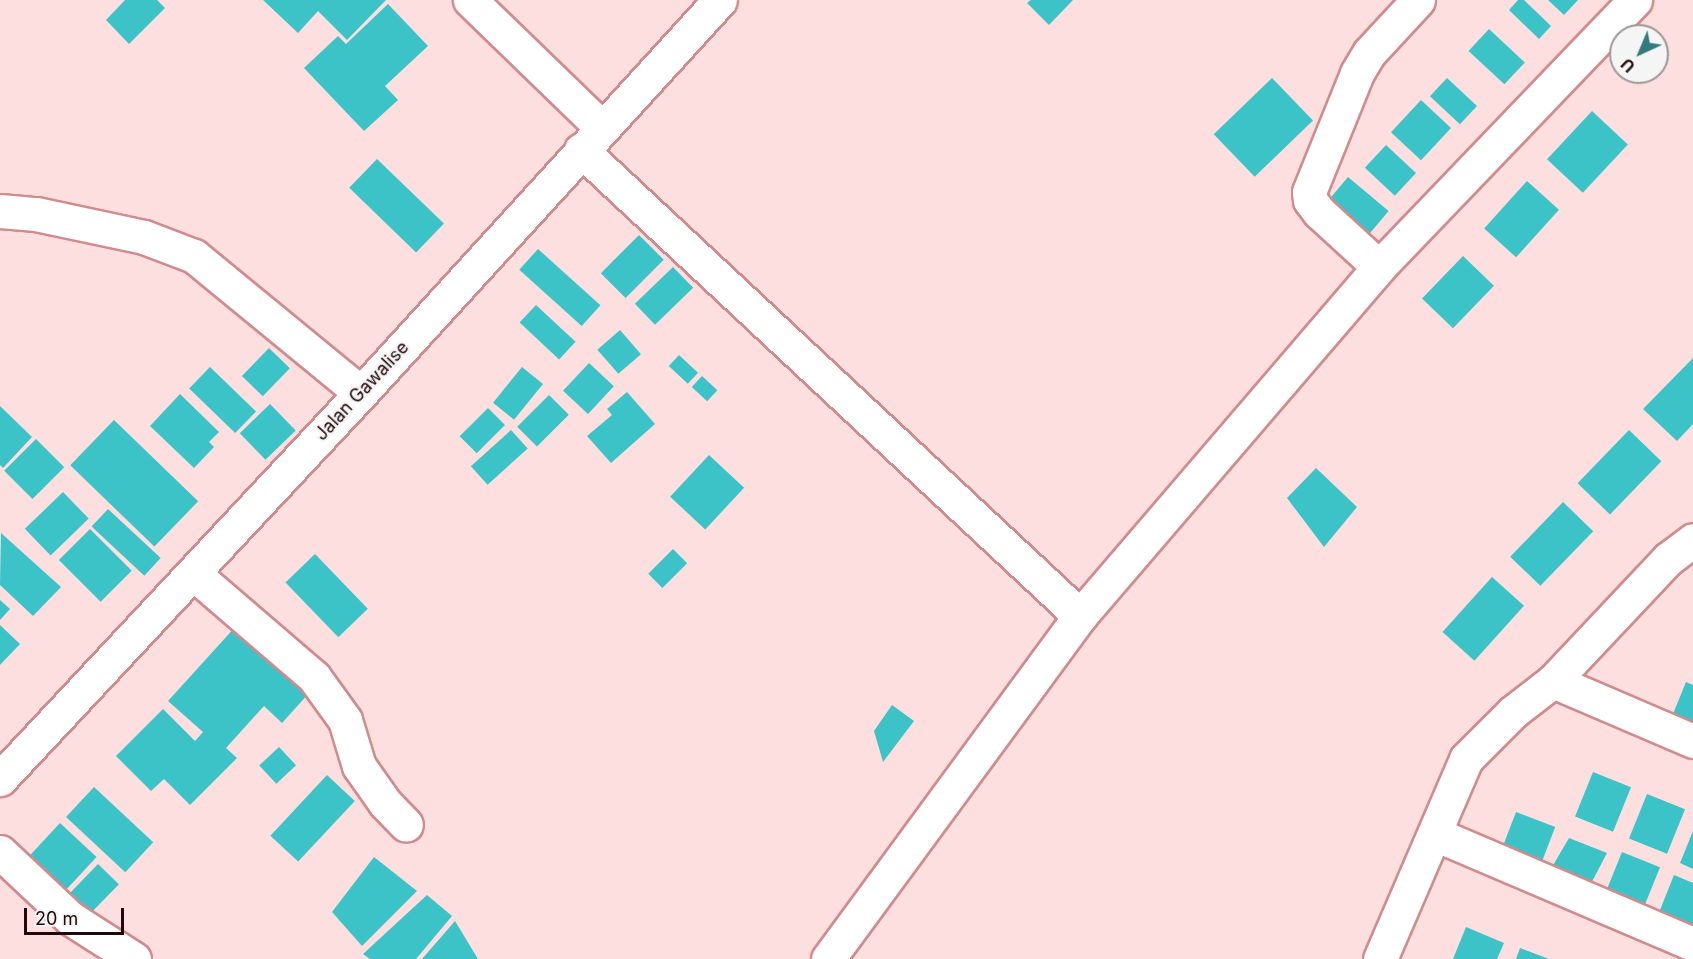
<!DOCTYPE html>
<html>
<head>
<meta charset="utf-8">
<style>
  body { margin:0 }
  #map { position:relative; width:1693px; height:959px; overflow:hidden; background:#fedfdf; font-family:Inter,sans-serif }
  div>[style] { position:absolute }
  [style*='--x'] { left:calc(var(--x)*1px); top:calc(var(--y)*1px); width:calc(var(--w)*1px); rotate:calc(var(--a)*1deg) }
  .building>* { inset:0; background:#3bc3c7; transform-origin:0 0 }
  .roads { filter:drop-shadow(2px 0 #d18b8c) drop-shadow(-2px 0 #d18b8c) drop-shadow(0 2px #d18b8c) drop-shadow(0 -2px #d18b8c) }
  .minor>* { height:33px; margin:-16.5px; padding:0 16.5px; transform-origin:16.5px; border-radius:16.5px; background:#fff }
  span { translate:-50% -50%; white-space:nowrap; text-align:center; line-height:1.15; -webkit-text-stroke:5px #f5f5f5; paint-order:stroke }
  .street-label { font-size:18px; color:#21080a }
  .north { position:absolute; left:1609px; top:24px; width:60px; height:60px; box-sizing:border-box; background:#f5f5f5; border:2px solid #a09697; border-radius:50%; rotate:224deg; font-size:16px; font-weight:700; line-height:24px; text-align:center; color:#21080a }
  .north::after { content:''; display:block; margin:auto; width:21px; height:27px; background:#317b7d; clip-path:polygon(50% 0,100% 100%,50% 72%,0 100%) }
  .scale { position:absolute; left:24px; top:908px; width:100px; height:27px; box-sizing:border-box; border:3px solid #21080a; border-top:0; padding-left:8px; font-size:18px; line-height:21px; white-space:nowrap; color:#21080a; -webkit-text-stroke:4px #f5f5f5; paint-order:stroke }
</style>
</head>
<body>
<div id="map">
  <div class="building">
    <div style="clip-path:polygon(125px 0,157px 0,165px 8px,129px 44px,106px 20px)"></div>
    <div style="clip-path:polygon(263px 0,386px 0,347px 40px,318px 11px,298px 33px)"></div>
    <div style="clip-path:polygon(1031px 0,1073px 0,1049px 25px,1027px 3px)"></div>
    <div style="clip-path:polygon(1518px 0,1524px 0,1551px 26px,1539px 39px,1509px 10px)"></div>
    <div style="clip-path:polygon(1548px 0,1578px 0,1564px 15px)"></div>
    <div style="clip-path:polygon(388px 4px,428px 46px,385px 86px,398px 100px,364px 131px,304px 68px,338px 36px,346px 44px)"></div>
    <div style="left:1489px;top:29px;width:49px;height:30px;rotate:43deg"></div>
    <div style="left:1272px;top:78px;width:59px;height:81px;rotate:46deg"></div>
    <div style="left:1447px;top:78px;width:41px;height:25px;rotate:43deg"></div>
    <div style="left:1421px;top:100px;width:41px;height:44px;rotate:43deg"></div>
    <div style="left:1592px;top:111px;width:49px;height:66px;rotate:43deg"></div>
    <div style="left:1386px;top:145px;width:41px;height:31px;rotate:43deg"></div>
    <div style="left:377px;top:159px;width:93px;height:40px;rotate:44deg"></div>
    <div style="left:1348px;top:177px;width:53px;height:33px;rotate:40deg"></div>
    <div style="left:1527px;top:181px;width:43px;height:64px;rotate:42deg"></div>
    <div style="left:639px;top:235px;width:35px;height:54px;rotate:45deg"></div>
    <div style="left:538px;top:249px;width:84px;height:28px;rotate:42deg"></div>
    <div style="left:1463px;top:256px;width:43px;height:59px;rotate:44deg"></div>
    <div style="left:673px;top:267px;width:29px;height:53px;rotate:46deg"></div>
    <div style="left:536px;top:305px;width:54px;height:24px;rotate:43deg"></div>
    <div style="left:620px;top:330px;width:32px;height:30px;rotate:49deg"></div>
    <div style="left:269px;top:348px;width:29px;height:39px;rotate:44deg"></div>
    <div style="left:679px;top:355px;width:26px;height:15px;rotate:43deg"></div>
    <div style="clip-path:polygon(1693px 358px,1693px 424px,1677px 441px,1643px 409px)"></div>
    <div style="left:589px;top:363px;width:34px;height:38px;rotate:43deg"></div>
    <div style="left:210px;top:367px;width:64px;height:30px;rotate:44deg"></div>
    <div style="left:522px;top:367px;width:27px;height:46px;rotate:39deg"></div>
    <div style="left:702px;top:376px;width:21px;height:15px;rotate:43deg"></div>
    <div style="clip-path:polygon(627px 392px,655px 424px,611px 463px,587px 436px,612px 415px,607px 409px)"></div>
    <div style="clip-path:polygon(180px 394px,219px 432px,209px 442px,214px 447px,194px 468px,150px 426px)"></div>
    <div style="left:549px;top:395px;width:28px;height:45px;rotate:45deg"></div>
    <div style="left:270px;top:404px;width:37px;height:42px;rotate:46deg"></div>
    <div style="clip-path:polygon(0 406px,32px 437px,3px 468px,0 465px)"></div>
    <div style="left:488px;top:408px;width:24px;height:40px;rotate:45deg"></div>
    <div style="left:114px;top:420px;width:117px;height:63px;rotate:44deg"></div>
    <div style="left:511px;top:430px;width:25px;height:54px;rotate:48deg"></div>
    <div style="left:1629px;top:430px;width:45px;height:74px;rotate:44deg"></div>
    <div style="left:36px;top:439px;width:40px;height:45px;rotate:45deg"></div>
    <div style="left:709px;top:455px;width:48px;height:57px;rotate:43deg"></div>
    <div style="clip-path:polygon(1316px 468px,1357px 507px,1324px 547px,1287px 498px)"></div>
    <div style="left:63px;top:492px;width:37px;height:53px;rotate:46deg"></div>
    <div style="left:1563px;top:502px;width:42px;height:76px;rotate:44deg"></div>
    <div style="left:108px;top:509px;width:72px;height:24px;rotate:43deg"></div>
    <div style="left:90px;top:529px;width:59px;height:44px;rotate:45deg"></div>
    <div style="clip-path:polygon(1px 533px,61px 587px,33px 616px,0 585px)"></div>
    <div style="left:673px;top:549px;width:20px;height:35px;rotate:45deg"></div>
    <div style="left:315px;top:554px;width:76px;height:41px;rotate:46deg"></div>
    <div style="left:1492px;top:577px;width:43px;height:74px;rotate:42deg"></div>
    <div style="clip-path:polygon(0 600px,10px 609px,0 620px)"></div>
    <div style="clip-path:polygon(0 625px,20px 644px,0 665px)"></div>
    <div style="clip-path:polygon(237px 625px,310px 692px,282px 723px,264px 706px,226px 748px,237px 758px,190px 805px,164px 779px,151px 791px,116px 756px,163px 709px,195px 741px,203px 732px,168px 701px)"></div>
    <div style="clip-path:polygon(1686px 682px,1693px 685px,1693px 738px,1668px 726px)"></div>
    <div style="clip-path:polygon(892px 705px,914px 721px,883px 762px,874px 731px)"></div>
    <div style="left:279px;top:747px;width:25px;height:27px;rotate:47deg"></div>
    <div style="left:1593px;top:772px;width:41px;height:48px;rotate:22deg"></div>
    <div style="left:327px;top:775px;width:38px;height:83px;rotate:43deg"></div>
    <div style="left:94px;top:787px;width:81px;height:41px;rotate:43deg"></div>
    <div style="left:1647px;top:794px;width:41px;height:48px;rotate:22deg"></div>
    <div style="left:1516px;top:812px;width:42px;height:48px;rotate:21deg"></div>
    <div style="left:60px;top:823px;width:50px;height:45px;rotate:43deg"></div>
    <div style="clip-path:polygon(1693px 831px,1693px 869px,1680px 863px)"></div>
    <div style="clip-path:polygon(1569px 838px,1607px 853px,1585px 895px,1552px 867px)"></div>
    <div style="left:1622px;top:852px;width:41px;height:48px;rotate:22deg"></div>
    <div style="clip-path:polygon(374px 857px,417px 891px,362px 946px,332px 912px)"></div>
    <div style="left:98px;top:864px;width:29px;height:42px;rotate:44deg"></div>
    <div style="clip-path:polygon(1674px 875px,1693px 883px,1693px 934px,1656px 920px)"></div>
    <div style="clip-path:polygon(427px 895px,452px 916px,416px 959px,370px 959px,363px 954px)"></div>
    <div style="clip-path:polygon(455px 921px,478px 959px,422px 959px)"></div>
    <div style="clip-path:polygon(1466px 927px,1504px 943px,1497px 959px,1453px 959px)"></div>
    <div style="clip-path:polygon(1520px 948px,1549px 959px,1516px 959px)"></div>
  </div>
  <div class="roads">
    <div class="minor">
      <div style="--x:470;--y:0;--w:182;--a:44.1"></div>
      <div style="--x:581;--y:150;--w:683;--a:43.04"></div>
      <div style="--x:0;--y:211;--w:36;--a:5"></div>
      <div style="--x:36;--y:214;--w:110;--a:12"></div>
      <div style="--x:144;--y:237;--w:53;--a:20.8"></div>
      <div style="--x:194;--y:256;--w:216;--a:39.4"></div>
      <div style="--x:1379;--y:267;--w:81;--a:-137.5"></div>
      <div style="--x:1319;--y:212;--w:15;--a:-127"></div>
      <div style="--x:1310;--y:200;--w:8;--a:-97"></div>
      <div style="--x:1309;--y:192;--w:128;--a:-68"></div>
      <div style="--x:1357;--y:73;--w:23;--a:-59"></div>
      <div style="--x:1369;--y:53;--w:72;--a:-47.2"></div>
      <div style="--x:193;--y:573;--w:160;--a:40.7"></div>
      <div style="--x:314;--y:677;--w:53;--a:54.2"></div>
      <div style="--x:345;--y:720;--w:48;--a:73.1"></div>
      <div style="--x:359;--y:766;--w:45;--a:54.9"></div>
      <div style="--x:385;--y:803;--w:30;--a:46"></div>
      <div style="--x:1553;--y:681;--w:152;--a:23.2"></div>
      <div style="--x:0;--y:779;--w:529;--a:-46.92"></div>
      <div style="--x:361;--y:393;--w:532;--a:-47.59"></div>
      <div style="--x:1435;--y:834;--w:280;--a:23.1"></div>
      <div style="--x:0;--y:852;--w:96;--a:43.3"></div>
      <div style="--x:70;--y:918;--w:76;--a:32.6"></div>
      <div style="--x:828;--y:959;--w:426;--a:-53.7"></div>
      <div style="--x:1080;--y:616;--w:460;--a:-49.4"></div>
      <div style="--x:1379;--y:267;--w:370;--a:-46.2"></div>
      <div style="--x:1380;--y:959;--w:218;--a:-66.7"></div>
      <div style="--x:1466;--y:759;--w:66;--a:-45"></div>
      <div style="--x:1513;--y:712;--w:51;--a:-37.8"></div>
      <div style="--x:1553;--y:681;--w:168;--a:-46.7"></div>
      <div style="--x:1668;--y:559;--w:31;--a:-37"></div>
    </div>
  </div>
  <div class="street-label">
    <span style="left:362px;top:391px;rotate:-47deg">Jalan Gawalise</span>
  </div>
  <div class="north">U</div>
  <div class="scale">20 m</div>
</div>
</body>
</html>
